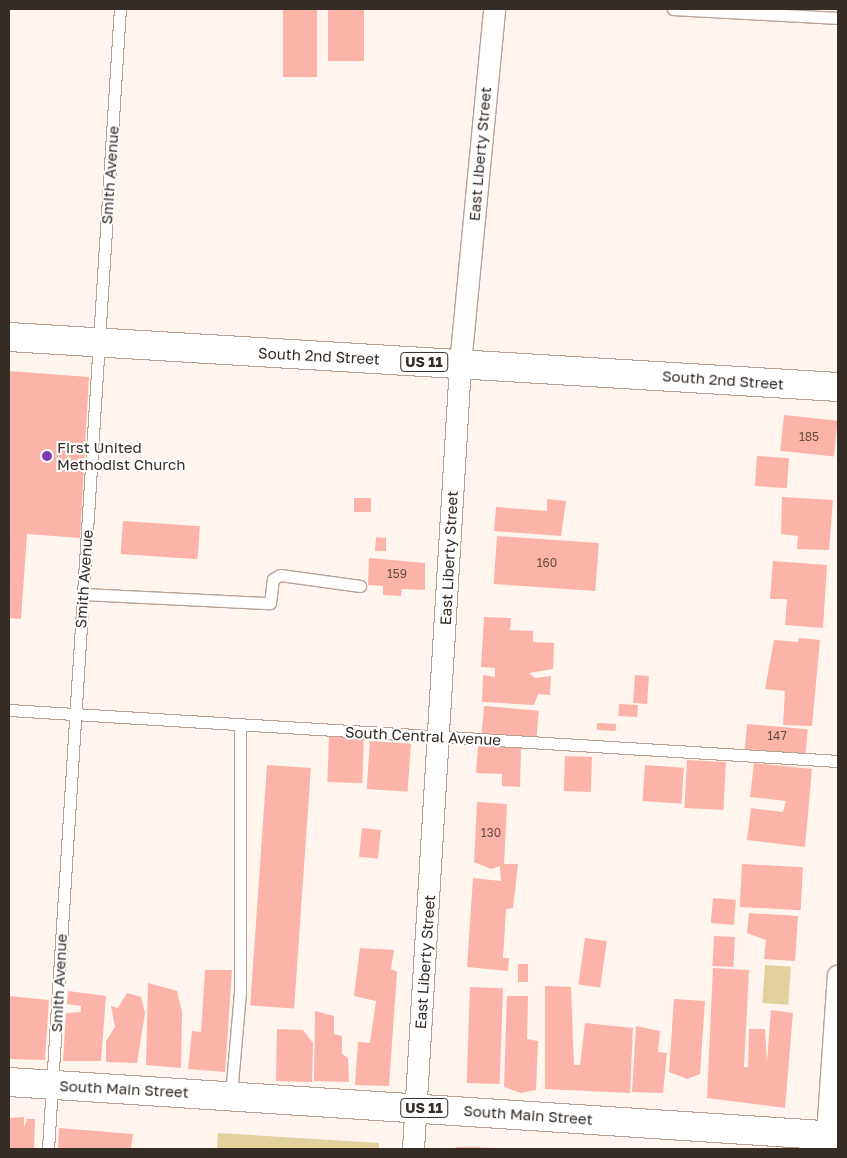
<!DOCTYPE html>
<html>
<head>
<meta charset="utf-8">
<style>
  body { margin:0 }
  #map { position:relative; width:847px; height:1158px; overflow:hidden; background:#fff4ee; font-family:"Golos Text",sans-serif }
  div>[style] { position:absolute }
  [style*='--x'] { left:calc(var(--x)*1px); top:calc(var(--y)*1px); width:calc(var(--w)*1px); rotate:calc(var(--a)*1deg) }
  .green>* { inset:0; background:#e2d19d; transform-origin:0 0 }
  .building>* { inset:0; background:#fdb4a8; transform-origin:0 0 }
  .roads { filter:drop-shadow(1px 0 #b9a193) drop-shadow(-1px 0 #b9a193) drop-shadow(0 1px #b9a193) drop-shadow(0 -1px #b9a193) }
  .lane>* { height:11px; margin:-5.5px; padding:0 5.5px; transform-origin:5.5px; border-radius:5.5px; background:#fff }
  .street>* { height:21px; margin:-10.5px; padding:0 10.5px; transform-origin:10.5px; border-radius:10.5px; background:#fff }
  .primary>* { height:28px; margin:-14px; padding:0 14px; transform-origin:14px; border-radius:14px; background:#fff }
  .dots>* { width:14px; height:14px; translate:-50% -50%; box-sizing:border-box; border:2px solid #fff; border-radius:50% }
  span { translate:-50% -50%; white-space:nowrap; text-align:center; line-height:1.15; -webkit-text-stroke:4px #fff; paint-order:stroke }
  .number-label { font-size:12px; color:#674e46 }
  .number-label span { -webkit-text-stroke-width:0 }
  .shield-label span { padding:1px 4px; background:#fff; border:1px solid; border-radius:4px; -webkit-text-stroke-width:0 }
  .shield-label { font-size:14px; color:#352c26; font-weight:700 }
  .street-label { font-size:15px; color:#352c26 }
  .poi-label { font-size:15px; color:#352c26 }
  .left { translate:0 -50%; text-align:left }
  .frame { position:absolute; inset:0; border:10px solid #352c26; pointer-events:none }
</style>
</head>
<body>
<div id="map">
  <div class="green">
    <div style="left:765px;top:965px;width:26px;height:38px;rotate:4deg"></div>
    <div style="clip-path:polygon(218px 1133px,379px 1143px,379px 1149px,217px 1149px)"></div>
  </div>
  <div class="building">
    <div style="left:283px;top:9px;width:34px;height:68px"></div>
    <div style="left:328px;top:9px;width:36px;height:52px"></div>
    <div style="clip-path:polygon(9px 371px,89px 377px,80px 538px,27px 534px,21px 619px,9px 618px)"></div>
    <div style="left:784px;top:415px;width:54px;height:36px;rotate:6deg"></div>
    <div style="left:757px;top:456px;width:32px;height:30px;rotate:4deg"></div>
    <div style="clip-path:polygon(782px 497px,833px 500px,829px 550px,797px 549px,798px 536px,781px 534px)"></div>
    <div style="left:354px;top:498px;width:17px;height:14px"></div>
    <div style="clip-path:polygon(547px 499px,566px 501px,561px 536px,494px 531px,496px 507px,547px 511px)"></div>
    <div style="left:123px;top:521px;width:77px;height:33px;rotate:4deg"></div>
    <div style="left:497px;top:536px;width:102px;height:48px;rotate:4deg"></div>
    <div style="clip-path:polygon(376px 537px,386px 538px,386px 551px,375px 551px)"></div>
    <div style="clip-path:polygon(369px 558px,425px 563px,425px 590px,402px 589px,401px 596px,383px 595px,383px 586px,368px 585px)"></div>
    <div style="clip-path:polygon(773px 561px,827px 565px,823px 628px,785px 625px,787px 599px,770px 599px)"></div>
    <div style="clip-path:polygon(484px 617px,511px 618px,510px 630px,533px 631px,533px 642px,554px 643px,553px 669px,529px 673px,535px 678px,551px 676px,550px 695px,538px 694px,534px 705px,482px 702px,483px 675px,495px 677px,495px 668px,481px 667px)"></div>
    <div style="clip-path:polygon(799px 638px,820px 640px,812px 726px,783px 725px,785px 691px,765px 689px,774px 640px,798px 642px)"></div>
    <div style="left:635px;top:675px;width:14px;height:28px;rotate:4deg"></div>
    <div style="left:619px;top:704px;width:19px;height:12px;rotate:3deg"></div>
    <div style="left:484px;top:706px;width:55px;height:27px;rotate:5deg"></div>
    <div style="left:597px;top:723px;width:19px;height:7px;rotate:3deg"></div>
    <div style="left:747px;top:724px;width:61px;height:25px;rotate:5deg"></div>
    <div style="left:329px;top:735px;width:35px;height:47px;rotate:2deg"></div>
    <div style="left:370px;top:741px;width:41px;height:48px;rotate:4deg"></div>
    <div style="clip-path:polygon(478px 746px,521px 748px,520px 787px,502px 786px,502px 774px,476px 773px)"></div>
    <div style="left:565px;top:756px;width:27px;height:35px;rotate:2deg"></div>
    <div style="left:687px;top:760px;width:39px;height:48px;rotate:3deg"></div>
    <div style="clip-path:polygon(754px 763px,812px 769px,805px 847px,747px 840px,751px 808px,783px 812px,786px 801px,750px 797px)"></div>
    <div style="left:267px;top:765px;width:44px;height:241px;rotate:4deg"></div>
    <div style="left:645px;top:765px;width:39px;height:36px;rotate:4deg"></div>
    <div style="clip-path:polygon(477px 802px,507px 804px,504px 864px,518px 864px,513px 908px,506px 909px,503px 958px,509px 958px,508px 971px,467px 967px,473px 878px,501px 881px,500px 866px,491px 869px,474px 862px)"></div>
    <div style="left:362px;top:828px;width:19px;height:29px;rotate:6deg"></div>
    <div style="left:742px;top:864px;width:61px;height:43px;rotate:3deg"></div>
    <div style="left:713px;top:898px;width:23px;height:25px;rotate:5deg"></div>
    <div style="clip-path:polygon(749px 913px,798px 916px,795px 961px,764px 959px,766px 940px,747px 933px)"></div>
    <div style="left:714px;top:936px;width:21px;height:30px;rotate:3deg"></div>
    <div style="left:585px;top:938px;width:22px;height:47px;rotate:8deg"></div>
    <div style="clip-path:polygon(360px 948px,394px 950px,391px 969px,397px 972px,389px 1086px,355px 1085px,358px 1042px,370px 1043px,376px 1001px,354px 996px)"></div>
    <div style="left:518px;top:964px;width:10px;height:18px"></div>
    <div style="clip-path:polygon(713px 968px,749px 970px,744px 1067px,748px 1067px,749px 1029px,765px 1029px,767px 1062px,771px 1010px,793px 1013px,785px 1108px,707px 1098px)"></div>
    <div style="clip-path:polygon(205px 970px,232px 970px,225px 1072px,188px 1069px,192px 1031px,201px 1032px)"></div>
    <div style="clip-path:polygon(148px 983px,177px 991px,182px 1012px,181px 1068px,146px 1065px)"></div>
    <div style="clip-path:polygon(545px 986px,571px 987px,574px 1065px,580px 1065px,585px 1023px,633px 1028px,630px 1093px,545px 1089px)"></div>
    <div style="left:470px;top:987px;width:33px;height:96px;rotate:2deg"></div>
    <div style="clip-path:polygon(68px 991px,106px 996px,101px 1061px,63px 1061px,66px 1013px,81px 1012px,81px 1006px,67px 1004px)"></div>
    <div style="clip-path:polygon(127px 993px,141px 997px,145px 1013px,137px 1063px,106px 1062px,106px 1041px,115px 1027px,111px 1006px,118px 1008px)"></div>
    <div style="clip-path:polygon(9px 996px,49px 1000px,45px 1060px,9px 1059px)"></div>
    <div style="clip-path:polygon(507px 996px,528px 996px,527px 1039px,538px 1041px,536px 1090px,521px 1093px,504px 1087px)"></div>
    <div style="clip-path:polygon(674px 999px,705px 1001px,700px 1074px,687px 1079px,669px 1072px)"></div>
    <div style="clip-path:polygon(315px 1011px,334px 1016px,334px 1034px,342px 1036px,342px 1054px,348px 1058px,349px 1082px,314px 1081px)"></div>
    <div style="clip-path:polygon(636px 1026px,660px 1031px,658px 1052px,667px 1053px,663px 1093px,632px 1092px)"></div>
    <div style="clip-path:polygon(277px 1029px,303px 1030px,313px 1043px,312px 1082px,276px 1081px)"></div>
    <div style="clip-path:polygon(24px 1117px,24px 1128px,27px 1119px,35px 1119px,34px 1149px,9px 1149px,9px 1118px)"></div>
    <div style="clip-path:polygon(59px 1128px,133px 1134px,131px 1149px,58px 1149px)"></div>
    <div style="clip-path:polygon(456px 1147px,495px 1147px,456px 1149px)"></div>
  </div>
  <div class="roads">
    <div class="lane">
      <div style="--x:673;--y:9;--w:165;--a:3.1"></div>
      <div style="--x:83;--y:594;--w:187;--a:2.8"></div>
      <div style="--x:270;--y:603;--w:24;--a:-83"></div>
      <div style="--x:273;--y:579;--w:8;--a:-30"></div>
      <div style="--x:280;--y:575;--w:81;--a:7.8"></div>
      <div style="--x:9;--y:710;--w:831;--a:3.52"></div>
      <div style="--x:231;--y:1095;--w:103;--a:-85"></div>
      <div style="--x:240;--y:992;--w:267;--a:-90"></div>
      <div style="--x:48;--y:1149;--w:1142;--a:-86.39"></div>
    </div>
    <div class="street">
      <div style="--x:413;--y:1149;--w:786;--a:-86.57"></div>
      <div style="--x:460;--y:364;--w:357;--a:-84.5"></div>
      <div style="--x:826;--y:1149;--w:174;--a:-86.1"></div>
    </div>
    <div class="primary">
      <div style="--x:9;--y:337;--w:831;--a:3.45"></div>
      <div style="--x:9;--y:1082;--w:831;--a:3.73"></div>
    </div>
  </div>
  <div class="dots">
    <div style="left:47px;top:456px;background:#7c3bb0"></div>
  </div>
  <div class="number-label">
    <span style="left:809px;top:437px">185</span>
    <span style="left:547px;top:563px">160</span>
    <span style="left:397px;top:574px">159</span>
    <span style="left:777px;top:736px">147</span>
    <span style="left:491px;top:833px">130</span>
  </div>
  <div class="shield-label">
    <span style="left:424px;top:362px">US 11</span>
    <span style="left:424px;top:1108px">US 11</span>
  </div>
  <div class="street-label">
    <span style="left:480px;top:154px;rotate:-85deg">East Liberty Street</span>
    <span style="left:110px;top:175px;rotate:-86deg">Smith Avenue</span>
    <span style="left:319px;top:356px;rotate:3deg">South 2nd Street</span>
    <span style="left:723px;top:380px;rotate:4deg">South 2nd Street</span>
    <span style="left:449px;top:558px;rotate:-87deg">East Liberty Street</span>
    <span style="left:84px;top:579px;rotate:-86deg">Smith Avenue</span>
    <span style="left:423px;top:736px;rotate:3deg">South Central Avenue</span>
    <span style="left:425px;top:962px;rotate:-86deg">East Liberty Street</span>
    <span style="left:59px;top:983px;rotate:-87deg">Smith Avenue</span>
    <span style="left:124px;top:1089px;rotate:3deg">South Main Street</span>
    <span style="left:528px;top:1115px;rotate:4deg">South Main Street</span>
  </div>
  <div class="poi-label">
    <span class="left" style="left:57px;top:456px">First United<br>Methodist Church</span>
  </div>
  <div class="frame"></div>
</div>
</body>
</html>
